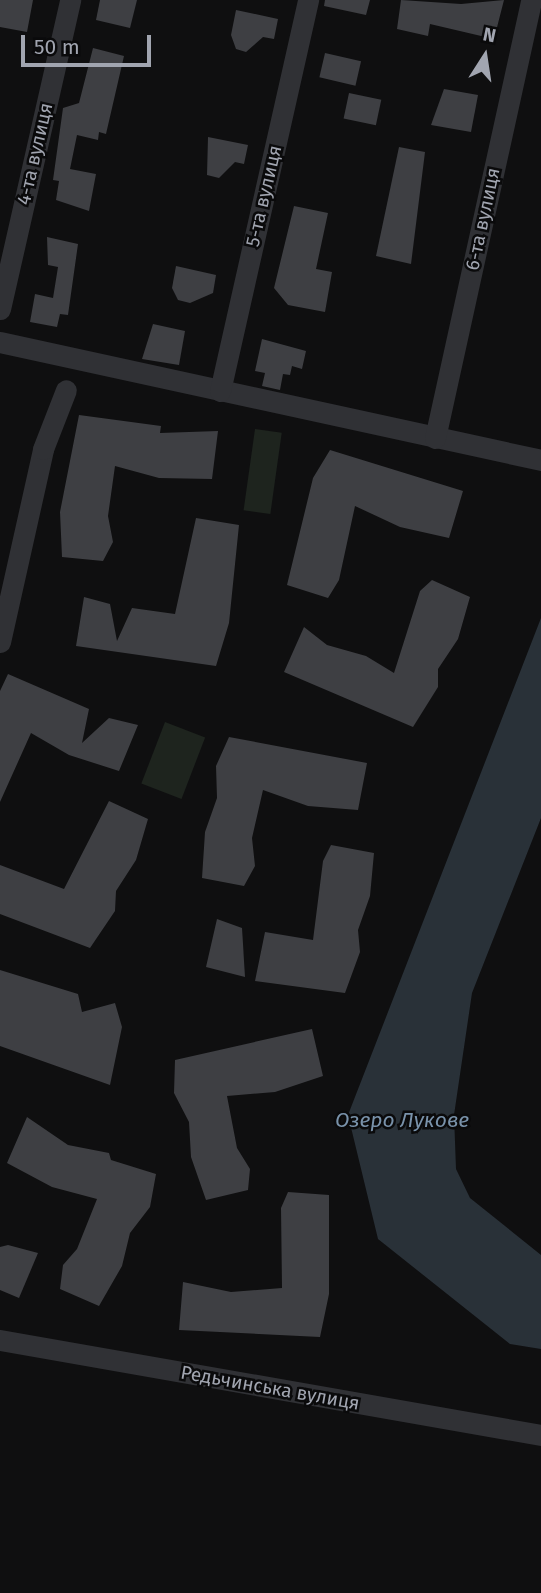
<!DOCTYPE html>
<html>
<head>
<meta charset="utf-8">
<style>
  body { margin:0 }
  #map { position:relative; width:541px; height:1593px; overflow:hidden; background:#0f0f10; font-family:"Fira Sans",sans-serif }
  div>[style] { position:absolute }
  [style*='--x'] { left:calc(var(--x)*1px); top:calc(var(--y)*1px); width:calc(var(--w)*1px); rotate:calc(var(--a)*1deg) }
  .green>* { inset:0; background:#1e241e; transform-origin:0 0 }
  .water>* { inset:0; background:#293138 }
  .building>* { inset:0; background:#3e3f43; transform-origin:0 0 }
  .street>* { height:21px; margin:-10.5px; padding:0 10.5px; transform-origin:10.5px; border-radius:10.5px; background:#303135 }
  span { translate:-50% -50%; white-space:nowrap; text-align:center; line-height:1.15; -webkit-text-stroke:5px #0a0a0b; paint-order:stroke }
  .street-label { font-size:19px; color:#a1a5b0 }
  .water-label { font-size:21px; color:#7992aa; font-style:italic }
  .north { position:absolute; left:450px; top:21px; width:70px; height:70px; -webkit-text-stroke:5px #0a0a0b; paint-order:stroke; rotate:12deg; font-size:19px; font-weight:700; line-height:28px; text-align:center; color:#a1a5b0 }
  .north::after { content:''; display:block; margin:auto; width:24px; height:32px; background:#a1a5b0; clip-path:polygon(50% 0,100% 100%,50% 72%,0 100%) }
  .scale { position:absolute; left:21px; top:35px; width:130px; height:32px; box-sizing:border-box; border:4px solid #a1a5b0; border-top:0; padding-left:9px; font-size:21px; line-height:24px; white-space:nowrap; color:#a1a5b0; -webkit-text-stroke:5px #0a0a0b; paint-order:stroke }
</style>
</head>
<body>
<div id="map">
  <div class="green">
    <div style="left:255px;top:429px;width:27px;height:82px;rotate:8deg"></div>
    <div style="left:165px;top:722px;width:43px;height:66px;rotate:21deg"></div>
  </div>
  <div class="water">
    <div style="clip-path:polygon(541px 618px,541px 818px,472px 993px,454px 1115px,456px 1169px,470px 1198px,541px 1255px,541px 1349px,510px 1344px,378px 1239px,348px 1115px)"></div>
  </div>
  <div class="building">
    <div style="clip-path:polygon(0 0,33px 0,27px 32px,0 27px)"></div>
    <div style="clip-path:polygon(100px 0,137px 0,130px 28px,96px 20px)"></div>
    <div style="clip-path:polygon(325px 0,370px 0,366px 15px,324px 6px)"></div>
    <div style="clip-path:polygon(401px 0,461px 4px,504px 0,494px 39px,430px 24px,428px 36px,397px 29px)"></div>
    <div style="clip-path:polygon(236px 10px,278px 19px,274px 39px,263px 37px,246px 52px,236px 49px,231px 35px)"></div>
    <div style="clip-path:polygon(93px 48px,124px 56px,106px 134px,99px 132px,98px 140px,77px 135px,70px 169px,96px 174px,89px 211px,56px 200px,59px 181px,53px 180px,63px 108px,79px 103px)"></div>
    <div style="left:325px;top:53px;width:37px;height:25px;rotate:13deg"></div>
    <div style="clip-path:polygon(444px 89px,478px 95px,471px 132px,431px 125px)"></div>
    <div style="left:349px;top:93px;width:33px;height:26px;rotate:12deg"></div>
    <div style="clip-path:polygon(208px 137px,248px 145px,244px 164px,235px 162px,219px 178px,207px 175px)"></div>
    <div style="clip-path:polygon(399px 147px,425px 152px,411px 264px,376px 256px)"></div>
    <div style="clip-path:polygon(294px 206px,328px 213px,316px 269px,332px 272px,325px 312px,288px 305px,274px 288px)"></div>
    <div style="clip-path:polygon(47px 237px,78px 244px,68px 315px,60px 314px,57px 327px,30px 322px,35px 294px,53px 298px,58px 267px,48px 265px)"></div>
    <div style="clip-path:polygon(176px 266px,216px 275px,213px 293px,190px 303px,178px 300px,172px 288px)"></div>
    <div style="clip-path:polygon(153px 324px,185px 331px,179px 365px,142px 359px)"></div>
    <div style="clip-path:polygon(262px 339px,306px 351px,302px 369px,292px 366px,290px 375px,283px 374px,280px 390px,262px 386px,265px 373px,255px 371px)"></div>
    <div style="clip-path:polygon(79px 415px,161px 426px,160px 433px,218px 431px,212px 479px,159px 478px,115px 466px,108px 516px,113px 542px,103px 561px,62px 557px,60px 512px)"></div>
    <div style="clip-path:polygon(330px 450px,463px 491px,449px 538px,400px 527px,355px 506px,339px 580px,328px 598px,287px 585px,313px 478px)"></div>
    <div style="clip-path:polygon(196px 518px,239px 525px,229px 623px,216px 666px,76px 646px,84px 597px,110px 604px,117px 641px,132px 608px,175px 614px)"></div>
    <div style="clip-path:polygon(432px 580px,470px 597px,458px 639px,438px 669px,438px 687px,413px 727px,284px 672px,304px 627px,327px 645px,366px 656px,394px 673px,420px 591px)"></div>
    <div style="clip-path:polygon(8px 674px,89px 709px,82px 743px,109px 718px,138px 725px,119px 771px,69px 755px,31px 733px,0 802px,0 691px)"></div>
    <div style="clip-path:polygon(229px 737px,367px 763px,358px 810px,308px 806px,263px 790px,252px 838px,255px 866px,244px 886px,202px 878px,205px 832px,217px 798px,216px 766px)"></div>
    <div style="clip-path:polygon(109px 801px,148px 819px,136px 860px,116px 891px,115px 911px,90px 948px,0 914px,0 865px,64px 889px)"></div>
    <div style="clip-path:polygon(331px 845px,374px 853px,370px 896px,358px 930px,360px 952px,345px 993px,255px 981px,265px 932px,313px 940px,323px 861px)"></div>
    <div style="clip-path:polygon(217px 919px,242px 928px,245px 977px,206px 967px)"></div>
    <div style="clip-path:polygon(0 970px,78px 994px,82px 1012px,115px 1003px,122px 1027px,110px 1085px,0 1046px)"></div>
    <div style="clip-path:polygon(312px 1029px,323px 1076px,275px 1092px,227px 1096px,237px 1148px,250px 1169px,248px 1190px,206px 1200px,191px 1157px,189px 1122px,174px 1093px,175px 1060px)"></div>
    <div style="clip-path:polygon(27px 1117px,68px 1145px,109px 1153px,111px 1160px,156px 1174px,150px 1207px,130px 1233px,122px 1266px,99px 1306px,60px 1289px,63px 1265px,77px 1249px,97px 1199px,52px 1187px,7px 1163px)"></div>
    <div style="clip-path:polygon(288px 1192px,329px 1195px,329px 1294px,320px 1337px,179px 1330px,183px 1282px,231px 1292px,282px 1288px,281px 1208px)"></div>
    <div style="clip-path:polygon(8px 1245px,38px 1253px,19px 1298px,0 1290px,0 1247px)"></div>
  </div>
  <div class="street">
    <div style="--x:0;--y:309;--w:317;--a:-77.2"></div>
    <div style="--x:0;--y:342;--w:554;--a:12.3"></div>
    <div style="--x:220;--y:391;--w:401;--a:-77.3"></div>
    <div style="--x:435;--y:438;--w:448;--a:-77.6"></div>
    <div style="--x:0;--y:642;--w:198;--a:-77.4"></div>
    <div style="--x:43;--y:449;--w:63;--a:-68.7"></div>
    <div style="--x:0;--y:1340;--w:549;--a:9.96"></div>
  </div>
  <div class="street-label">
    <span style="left:35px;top:154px;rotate:-77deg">4-та вулиця</span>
    <span style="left:264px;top:196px;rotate:-77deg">5-та вулиця</span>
    <span style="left:483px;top:219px;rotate:-78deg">6-та вулиця</span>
    <span style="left:270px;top:1388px;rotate:10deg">Редьчинська вулиця</span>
  </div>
  <div class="water-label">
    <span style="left:402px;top:1120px">Озеро Лукове</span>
  </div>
  <div class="north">N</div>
  <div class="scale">50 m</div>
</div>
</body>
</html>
